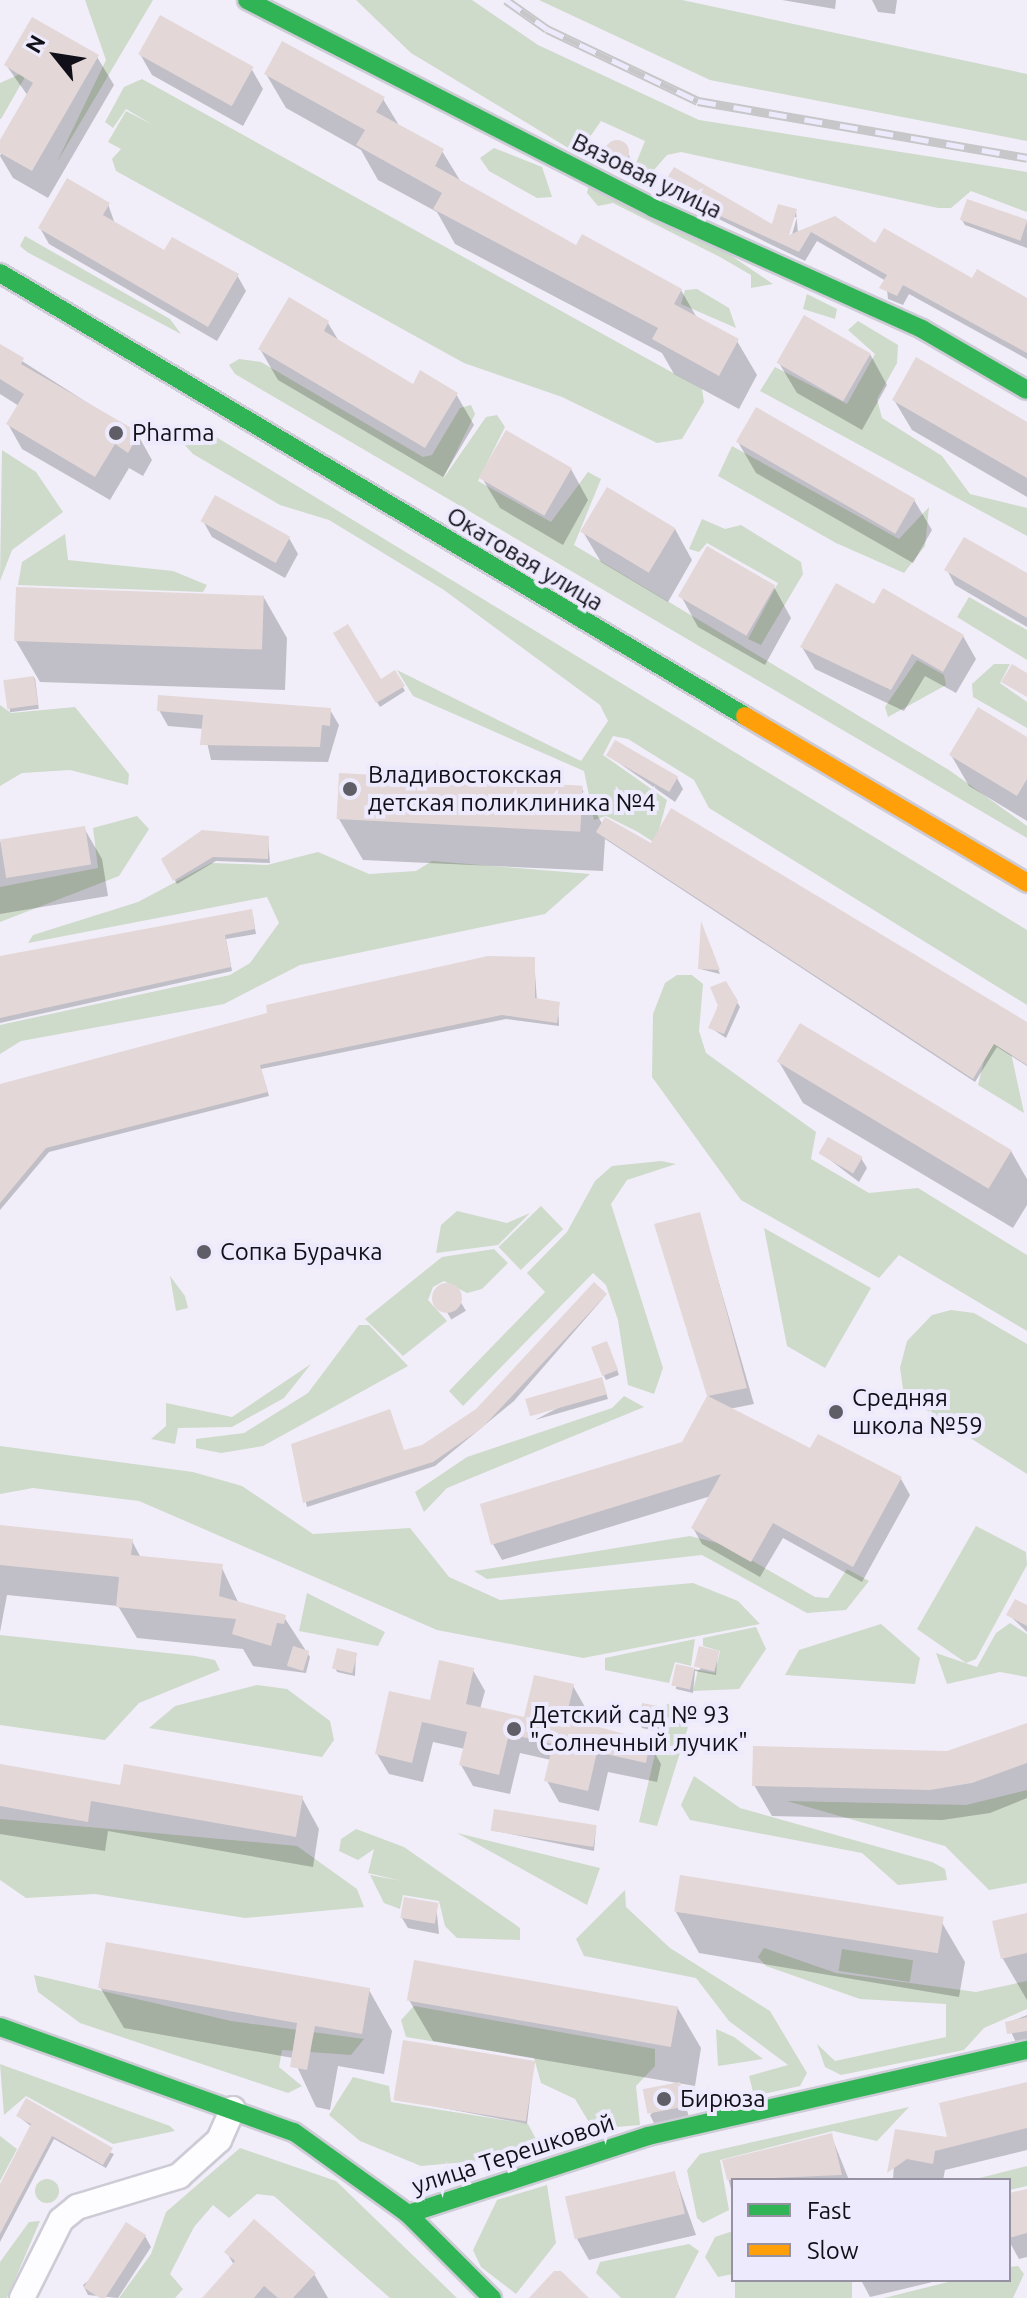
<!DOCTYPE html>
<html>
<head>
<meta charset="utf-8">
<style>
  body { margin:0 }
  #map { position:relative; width:1027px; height:2298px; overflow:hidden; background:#f1eef9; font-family:Ubuntu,sans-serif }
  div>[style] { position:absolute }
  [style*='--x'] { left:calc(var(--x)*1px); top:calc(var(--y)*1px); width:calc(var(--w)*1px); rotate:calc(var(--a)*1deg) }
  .green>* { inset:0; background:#cedaca; transform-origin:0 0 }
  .round { border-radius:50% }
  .shadow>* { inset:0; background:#0003; transform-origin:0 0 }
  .building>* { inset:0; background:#e3d7d7; transform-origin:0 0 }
  .roads { filter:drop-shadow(2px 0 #cdcbd5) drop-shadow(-2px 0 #cdcbd5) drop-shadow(0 2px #cdcbd5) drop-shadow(0 -2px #cdcbd5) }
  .street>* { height:24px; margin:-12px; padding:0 12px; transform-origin:12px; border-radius:12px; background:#fdfcfe }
  .fast>* { height:18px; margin:-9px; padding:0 9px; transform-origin:9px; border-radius:9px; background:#30b455 }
  .slow>* { height:18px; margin:-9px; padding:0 9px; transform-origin:9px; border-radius:9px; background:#ff9f0a }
  .rail>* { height:9px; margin-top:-4.5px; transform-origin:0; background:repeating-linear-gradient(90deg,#eeeafd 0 18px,#c7c7c9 0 36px); box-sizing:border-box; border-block:2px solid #c7c7c9 }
  .dots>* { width:22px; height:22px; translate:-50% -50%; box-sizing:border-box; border:4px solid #eeeafd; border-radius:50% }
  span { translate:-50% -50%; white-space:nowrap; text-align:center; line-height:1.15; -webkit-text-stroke:8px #eeeafd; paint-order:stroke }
  .street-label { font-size:24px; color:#110f17 }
  .poi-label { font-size:24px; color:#110f17 }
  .left { translate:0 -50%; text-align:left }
  .legend { position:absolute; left:731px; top:2178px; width:280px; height:104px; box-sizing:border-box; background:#eeeafd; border:2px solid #9692a1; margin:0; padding:10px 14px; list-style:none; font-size:24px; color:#110f17 }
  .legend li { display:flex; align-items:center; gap:16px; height:40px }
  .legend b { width:40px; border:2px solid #9692a1 }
  .north { position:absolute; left:16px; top:16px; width:80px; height:80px; -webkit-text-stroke:6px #eeeafd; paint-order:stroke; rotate:300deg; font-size:22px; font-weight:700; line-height:32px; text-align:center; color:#110f17 }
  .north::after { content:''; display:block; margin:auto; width:28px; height:36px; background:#110f17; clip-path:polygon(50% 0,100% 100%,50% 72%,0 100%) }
</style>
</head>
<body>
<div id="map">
  <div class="green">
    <div style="clip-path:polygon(85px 0,153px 0,57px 162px,106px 60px)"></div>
    <div style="clip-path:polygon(356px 0,472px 0,538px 45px,699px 120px,1027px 172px,1027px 212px,971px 191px,951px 208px,938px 208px,681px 152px,667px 155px,640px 186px,632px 173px,645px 141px,601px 121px,585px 144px,570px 149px,411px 53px)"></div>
    <div style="clip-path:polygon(539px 0,682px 0,1027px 74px,1027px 141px,710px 80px)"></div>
    <div style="clip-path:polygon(45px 42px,1px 119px,0 119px,0 83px,18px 75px)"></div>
    <div style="clip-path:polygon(142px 79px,702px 389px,704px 402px,682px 439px,657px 443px,562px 397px,464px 363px,116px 171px,112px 159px,121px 149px,108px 142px,126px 111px,153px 125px,126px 109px,113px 128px,105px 122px,124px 87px)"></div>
    <div style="clip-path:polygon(494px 148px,542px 167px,552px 197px,537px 198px,489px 171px,480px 158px)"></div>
    <div style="clip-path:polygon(597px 185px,720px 248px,773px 284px,751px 288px,751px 275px,720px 257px,613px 203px,598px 206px,587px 193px,589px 184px)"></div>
    <div style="clip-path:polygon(25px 236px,170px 319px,181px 334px,27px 252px,20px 246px)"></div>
    <div style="clip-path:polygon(697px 289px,729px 308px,736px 328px,681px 304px,685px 290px)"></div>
    <div style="clip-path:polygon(807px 294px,837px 309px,835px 319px,803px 309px)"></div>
    <div style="clip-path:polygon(858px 321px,898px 345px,897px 363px,877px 399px,882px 418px,942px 456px,970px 494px,1027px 508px,1027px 536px,760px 391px,775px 367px,847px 404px,875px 354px,848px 330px)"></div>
    <div style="clip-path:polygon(239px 359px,261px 362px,423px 457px,432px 455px,460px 408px,471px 405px,475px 414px,443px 479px,486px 417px,497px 415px,505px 427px,478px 481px,551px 522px,588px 472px,601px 479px,574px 545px,949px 770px,1027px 826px,1027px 838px,235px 374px,229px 365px)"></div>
    <div style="clip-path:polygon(186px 428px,201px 428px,256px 461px,1027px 930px,1027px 1005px,709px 808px,694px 780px,628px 739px,613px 736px,603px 755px,667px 800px,659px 830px,1011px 1053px,1024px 1113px,978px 1085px,985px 1057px,638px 832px,606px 816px,594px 820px,584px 771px,413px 696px,397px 670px,581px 761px,608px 721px,600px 705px,444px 590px,329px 520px,280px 505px,193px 454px,182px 442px)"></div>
    <div style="clip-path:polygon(732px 446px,899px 539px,929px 507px,925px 546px,904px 573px,836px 543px,718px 476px)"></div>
    <div style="clip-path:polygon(2px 450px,36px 472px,63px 512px,12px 550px,0 581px)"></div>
    <div style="clip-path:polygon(702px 519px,725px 529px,741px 525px,801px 562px,803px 574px,761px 645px,748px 639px,778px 583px,707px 543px,699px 552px,689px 549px)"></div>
    <div style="clip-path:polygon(65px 534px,68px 560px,173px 571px,207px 585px,203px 592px,18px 585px,22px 562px)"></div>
    <div style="clip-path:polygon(969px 597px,1027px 630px,1027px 660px,957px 617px)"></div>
    <div style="clip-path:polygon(917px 660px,944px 675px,946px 685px,888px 717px,885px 707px)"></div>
    <div style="clip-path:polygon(994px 664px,1010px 664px,1000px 683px,1027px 702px,1027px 728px,973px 697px,972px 684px)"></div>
    <div style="clip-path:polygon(0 705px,11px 713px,75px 707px,129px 774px,128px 785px,70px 770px,22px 773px,0 786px)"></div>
    <div style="clip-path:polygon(137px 816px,149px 829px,119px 876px,0 922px,0 887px,98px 868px,93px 828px)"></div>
    <div style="clip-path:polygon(318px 852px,369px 874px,416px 871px,432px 861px,590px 874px,545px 914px,300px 965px,224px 1004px,21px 1041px,0 1054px,0 1025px,230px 975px,250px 963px,279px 923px,267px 897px,28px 943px,33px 935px,138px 902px,211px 863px,267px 865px)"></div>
    <div style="clip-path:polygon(677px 975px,692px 975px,703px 984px,699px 1031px,706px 1053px,816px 1132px,811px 1159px,869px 1193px,918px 1188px,1027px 1255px,1027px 1331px,899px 1255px,879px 1278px,741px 1200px,652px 1077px,653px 1014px,665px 983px)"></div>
    <div style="clip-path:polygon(661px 1161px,676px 1164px,627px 1180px,611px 1204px,663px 1368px,654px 1394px,628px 1385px,618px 1320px,606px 1285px,593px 1273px,463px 1406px,449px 1391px,545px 1292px,527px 1273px,567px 1232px,595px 1181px,612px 1166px)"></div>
    <div style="left:541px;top:1206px;width:32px;height:59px;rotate:46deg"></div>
    <div style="clip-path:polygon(457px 1211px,507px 1223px,530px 1213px,498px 1245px,436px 1253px,441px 1225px)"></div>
    <div style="clip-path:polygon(764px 1228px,871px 1288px,825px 1368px,787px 1346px)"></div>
    <div style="clip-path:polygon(494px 1249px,508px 1263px,482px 1289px,467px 1293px,444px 1281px,433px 1287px,428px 1300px,447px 1321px,403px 1356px,365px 1319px,442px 1257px)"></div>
    <div style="clip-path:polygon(170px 1276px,185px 1296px,188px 1308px,176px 1311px)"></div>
    <div style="clip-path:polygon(951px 1310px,974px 1313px,1027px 1344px,1027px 1474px,904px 1396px,900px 1368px,907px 1341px,932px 1315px)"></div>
    <div style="clip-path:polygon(359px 1325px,369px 1325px,408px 1366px,263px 1446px,221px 1453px,196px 1448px,196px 1439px,244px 1433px,308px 1393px)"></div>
    <div style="clip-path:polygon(311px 1364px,284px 1398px,232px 1427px,178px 1428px,175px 1444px,151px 1439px,166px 1426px,166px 1403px,232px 1417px)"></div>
    <div style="clip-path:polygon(624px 1396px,644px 1407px,447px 1488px,424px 1512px,415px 1492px,467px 1457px,612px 1408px)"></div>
    <div style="clip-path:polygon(0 1446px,193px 1472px,242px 1486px,313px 1534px,410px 1528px,449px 1577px,500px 1600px,693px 1583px,738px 1601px,760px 1624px,583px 1658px,437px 1630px,139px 1501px,33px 1488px,0 1494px)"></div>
    <div style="clip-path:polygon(976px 1526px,1026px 1552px,1027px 1565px,976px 1659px,966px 1663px,917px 1629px)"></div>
    <div style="clip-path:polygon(690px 1536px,725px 1545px,815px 1597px,828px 1598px,847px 1569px,869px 1581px,846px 1610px,807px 1613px,702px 1555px,487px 1579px,474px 1571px)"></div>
    <div style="clip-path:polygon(307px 1593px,385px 1632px,378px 1646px,299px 1631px)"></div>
    <div style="clip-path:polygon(1010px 1623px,1027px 1634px,1027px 1677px,1000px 1672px,947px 1684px,936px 1653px,977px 1667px,996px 1633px)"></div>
    <div style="clip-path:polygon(881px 1624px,920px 1658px,915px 1684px,785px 1675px,799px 1650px)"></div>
    <div style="clip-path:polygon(756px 1627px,766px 1649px,739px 1689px,693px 1691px,698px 1670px,715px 1673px,720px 1651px,703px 1646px,703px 1638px)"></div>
    <div style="clip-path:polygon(0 1635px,195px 1656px,215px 1660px,220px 1670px,139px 1703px,105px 1740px,0 1725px)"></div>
    <div style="clip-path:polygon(695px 1639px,691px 1666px,675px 1662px,669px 1683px,605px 1670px,605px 1658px)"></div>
    <div style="clip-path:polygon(257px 1685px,287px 1689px,330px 1721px,334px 1740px,322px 1757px,149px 1728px,175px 1706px)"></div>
    <div style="clip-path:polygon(667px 1704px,694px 1708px,657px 1826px,639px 1822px)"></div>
    <div style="clip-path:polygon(694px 1776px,740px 1808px,932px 1862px,945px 1869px,947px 1880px,898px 1885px,862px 1853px,690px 1820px,681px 1805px)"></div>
    <div style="clip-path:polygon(1027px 1790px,1027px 1883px,989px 1890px,945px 1846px,787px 1801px,966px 1805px)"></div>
    <div style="clip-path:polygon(0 1819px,297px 1846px,357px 1889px,364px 1907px,245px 1918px,95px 1894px,26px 1898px,0 1880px)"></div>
    <div style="clip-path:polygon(356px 1829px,404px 1847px,520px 1928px,520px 1940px,457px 1938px,445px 1926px,439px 1901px,403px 1895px,400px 1909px,384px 1903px,370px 1875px,402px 1881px,368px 1873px,374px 1849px,358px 1860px,339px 1851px,341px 1839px)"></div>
    <div style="clip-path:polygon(457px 1833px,600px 1868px,587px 1905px)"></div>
    <div style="clip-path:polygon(625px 1890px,626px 1907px,670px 1948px,770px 2011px,807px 2073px,800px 2086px,754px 2096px,749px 2076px,788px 2065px,729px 2021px,696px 1978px,584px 1956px,576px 1939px)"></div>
    <div style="clip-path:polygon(764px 1948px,836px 1973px,976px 1992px,1027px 1981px,1027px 2009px,984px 2028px,964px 2050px,841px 2075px,825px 2067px,817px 2044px,835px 2061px,946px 2037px,946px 2004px,860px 1999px,766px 1966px,758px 1957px)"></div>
    <div style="left:842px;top:1949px;width:72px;height:22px;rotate:9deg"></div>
    <div style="clip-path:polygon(34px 1975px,231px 2021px,364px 2039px,351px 2055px,282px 2050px,279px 2067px,302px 2086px,288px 2093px,80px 2023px,38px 1992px)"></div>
    <div style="clip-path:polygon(414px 2006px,655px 2049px,655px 2066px,636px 2086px,640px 2125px,593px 2129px,575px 2099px,541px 2083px,534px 2058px,406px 2037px,401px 2020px)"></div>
    <div style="clip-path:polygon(716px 2029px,734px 2037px,763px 2059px,718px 2066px)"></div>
    <div style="clip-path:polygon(0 2064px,170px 2126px,175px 2131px,113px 2144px,26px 2096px,4px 2115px)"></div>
    <div style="clip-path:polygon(353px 2077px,389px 2086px,391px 2102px,528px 2124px,537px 2141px,500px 2159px,421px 2166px,360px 2141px,329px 2115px)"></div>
    <div style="clip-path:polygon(909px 2107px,877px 2141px,833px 2131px,720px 2160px,729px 2210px,703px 2223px,697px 2218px,687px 2170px,700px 2154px)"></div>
    <div style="clip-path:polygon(0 2136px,17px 2149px,0 2181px)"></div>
    <div style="clip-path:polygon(240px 2148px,336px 2181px,457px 2298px,390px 2298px,274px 2196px,257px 2194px,229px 2218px,213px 2205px,194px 2227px,170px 2274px,183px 2289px,175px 2298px,119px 2298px,151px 2254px,166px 2212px)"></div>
    <div style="clip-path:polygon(1027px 2166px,1027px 2186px,1009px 2190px,1009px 2180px,972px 2180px)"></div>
    <div class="round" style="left:35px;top:2179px;width:24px;height:24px"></div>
    <div style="clip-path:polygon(547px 2185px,556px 2243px,516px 2294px,481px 2267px,473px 2250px,497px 2200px)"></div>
    <div style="clip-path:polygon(40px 2221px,7px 2298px,0 2298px,0 2262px,29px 2222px)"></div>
    <div style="clip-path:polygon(733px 2231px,733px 2274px,718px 2277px,705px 2257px,715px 2237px)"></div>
    <div style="clip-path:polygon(689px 2244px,699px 2251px,675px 2298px,621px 2298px,596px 2273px,600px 2262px)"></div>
    <div style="clip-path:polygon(1018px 2266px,1024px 2274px,1013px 2298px,884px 2298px,956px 2280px,1009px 2280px,1009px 2267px)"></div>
    <div style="left:735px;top:2280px;width:117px;height:18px"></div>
  </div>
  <div class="shadow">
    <div style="clip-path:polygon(782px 0,836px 0,835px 9px)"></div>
    <div style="clip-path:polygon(872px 0,897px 0,895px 14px,878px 12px)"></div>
    <div style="clip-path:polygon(140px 54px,251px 68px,263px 89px,243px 126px,152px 75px)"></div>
    <div style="clip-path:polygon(97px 57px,114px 85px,48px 198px,13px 178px,0 156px,28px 96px,6px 65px)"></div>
    <div style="clip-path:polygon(266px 74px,383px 99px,400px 127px,442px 151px,461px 182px,577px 248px,681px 290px,697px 318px,737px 341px,757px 375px,739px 409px,674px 374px,662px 353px,455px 244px,437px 212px,378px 180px,361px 150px,286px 108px)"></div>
    <div style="clip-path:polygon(619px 143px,630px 157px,625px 166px,608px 154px)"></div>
    <div style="clip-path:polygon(evenodd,664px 186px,774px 227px,796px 211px,798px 233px,835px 219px,876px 245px,1027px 300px,1027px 359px,909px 294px,903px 305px,888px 299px,886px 281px,817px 241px,805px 261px,671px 196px,664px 186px,793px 217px,797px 217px,789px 245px,785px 244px,793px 217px)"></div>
    <div style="clip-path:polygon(108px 204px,115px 224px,165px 253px,237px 275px,246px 291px,217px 341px,49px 244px,40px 228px)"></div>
    <div style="clip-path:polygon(962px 220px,1027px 222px,1027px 248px,965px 225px)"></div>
    <div style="clip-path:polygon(328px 323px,340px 343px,413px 387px,456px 394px,474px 425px,443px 477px,278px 380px,260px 349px)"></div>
    <div style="clip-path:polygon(0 347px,138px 435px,152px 460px,143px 476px,129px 468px,110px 500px,22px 449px,8px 424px,19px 406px,0 394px)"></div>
    <div style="clip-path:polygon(870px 354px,887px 385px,862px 430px,797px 393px,779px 363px)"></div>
    <div style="clip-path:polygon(894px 400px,1027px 424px,1027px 497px,912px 430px)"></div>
    <div style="clip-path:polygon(738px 442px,914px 500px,932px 530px,913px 563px,756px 473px)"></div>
    <div style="clip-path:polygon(571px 469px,588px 500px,563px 545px,500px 508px,482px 478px)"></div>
    <div style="clip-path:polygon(203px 521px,289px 538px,298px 554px,285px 578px,212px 537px)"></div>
    <div style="clip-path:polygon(675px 529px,692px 560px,668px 602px,601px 562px,583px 532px)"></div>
    <div style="clip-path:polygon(947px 570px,1027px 576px,1027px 627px,955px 585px)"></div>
    <div style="clip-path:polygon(774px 587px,791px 618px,765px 665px,698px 627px,681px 596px)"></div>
    <div style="clip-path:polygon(263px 596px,287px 638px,285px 690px,40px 682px,16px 641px)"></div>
    <div style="clip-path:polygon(875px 607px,963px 636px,976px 659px,956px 693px,925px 676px,904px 711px,815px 669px,802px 647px)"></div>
    <div style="clip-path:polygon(336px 634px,381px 682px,395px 673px,405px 691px,380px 707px)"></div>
    <div style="left:35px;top:678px;width:31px;height:29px;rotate:83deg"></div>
    <div style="clip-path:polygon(159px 710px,330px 710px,339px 725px,328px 762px,211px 760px,204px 729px,168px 726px)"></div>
    <div style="clip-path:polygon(1027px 740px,1027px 821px,969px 786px,951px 755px)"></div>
    <div style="clip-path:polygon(609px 756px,677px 778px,683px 789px,675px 802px)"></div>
    <div style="clip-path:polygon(581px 787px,603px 825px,1027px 1024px,1027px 1066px,997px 1047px,975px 1082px,605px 839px,603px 871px,363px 860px,339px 819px)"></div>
    <div style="clip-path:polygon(84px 828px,102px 859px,108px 896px,0 914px,0 842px)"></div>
    <div style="clip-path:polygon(268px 838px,270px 863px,216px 861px,177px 884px,163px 859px)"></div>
    <div style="clip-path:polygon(253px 916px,256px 934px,226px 939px,232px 971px,0 1023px,0 958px)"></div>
    <div style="clip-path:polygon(702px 928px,720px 974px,700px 969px)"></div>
    <div style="clip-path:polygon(534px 959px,537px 1001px,558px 1004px,559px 1026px,506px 1019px,261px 1069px,269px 1096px,49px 1152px,0 1210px,0 1087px)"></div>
    <div style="clip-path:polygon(725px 983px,740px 1007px,726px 1038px,711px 1028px)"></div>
    <div style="clip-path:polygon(779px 1062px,1011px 1151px,1027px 1179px,1027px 1205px,1013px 1228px,803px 1103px)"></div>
    <div style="clip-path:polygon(821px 1153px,861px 1158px,867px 1168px,859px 1182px)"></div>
    <div style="clip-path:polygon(699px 1214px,754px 1404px,729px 1409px,810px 1451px,901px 1479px,910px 1495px,862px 1582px,783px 1538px,760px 1577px,702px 1544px,693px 1528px,711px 1496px,502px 1560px,493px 1544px,683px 1443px,709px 1397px,656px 1226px)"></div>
    <div style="left:451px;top:1286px;width:29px;height:17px;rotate:59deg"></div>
    <div style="clip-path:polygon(606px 1295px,514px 1401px,435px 1466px,307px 1507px,293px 1446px,404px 1452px,423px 1446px,477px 1410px)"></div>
    <div style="clip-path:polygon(609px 1348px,619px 1375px,606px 1380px,604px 1376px)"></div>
    <div style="clip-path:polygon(603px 1384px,608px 1399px,535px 1420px)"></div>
    <div style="clip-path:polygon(0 1527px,132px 1541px,141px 1558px,221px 1566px,239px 1604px,284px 1617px,310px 1657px,306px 1673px,253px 1666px,243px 1649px,137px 1638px,118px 1606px,7px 1595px,0 1632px)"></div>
    <div style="clip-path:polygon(1027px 1607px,1027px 1632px,1009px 1615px)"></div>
    <div style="clip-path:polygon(718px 1652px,716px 1675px,695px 1671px,693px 1693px,676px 1689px,677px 1666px,699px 1670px)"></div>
    <div style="clip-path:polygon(356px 1654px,355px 1676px,337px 1672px,335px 1667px)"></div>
    <div style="clip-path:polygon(473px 1670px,485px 1691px,480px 1709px,526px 1720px,573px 1686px,585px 1707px,581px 1724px,649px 1743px,661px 1764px,657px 1782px,608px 1772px,599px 1811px,559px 1802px,547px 1781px,551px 1760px,520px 1753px,510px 1794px,473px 1786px,461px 1765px,465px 1749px,433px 1742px,423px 1782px,389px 1774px,377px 1754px)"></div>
    <div style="clip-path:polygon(661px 1709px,659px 1732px,642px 1728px,640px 1724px)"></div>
    <div style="clip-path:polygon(1027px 1725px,1027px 1798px,990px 1813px,942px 1820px,772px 1816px,754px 1785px,947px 1753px)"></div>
    <div style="clip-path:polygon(0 1766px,122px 1787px,302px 1798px,319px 1829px,313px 1867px,108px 1831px,105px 1851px,0 1834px)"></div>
    <div style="clip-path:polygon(596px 1828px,594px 1851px,491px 1830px)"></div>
    <div style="clip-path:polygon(436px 1905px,439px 1934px,408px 1928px,402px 1918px)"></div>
    <div style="clip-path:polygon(676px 1912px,941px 1921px,965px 1962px,959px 1997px,699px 1953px)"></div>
    <div style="clip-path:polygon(1027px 1915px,1027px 2000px,1003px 1959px,995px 1923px)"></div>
    <div style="clip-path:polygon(100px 1987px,369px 1990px,392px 2031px,384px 2074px,338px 2066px,330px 2110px,316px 2107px,293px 2058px,124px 2028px)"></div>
    <div style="clip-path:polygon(409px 2000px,677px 2007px,701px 2048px,695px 2086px,433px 2041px)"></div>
    <div style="clip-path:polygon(1027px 2015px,1027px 2049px,1019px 2049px,1007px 2023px)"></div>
    <div style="clip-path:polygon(534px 2062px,527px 2124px,396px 2099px)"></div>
    <div style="clip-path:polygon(679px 2084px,689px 2117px,655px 2125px,650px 2115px)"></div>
    <div style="clip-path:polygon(1027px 2084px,1027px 2150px,945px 2170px,943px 2180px,893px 2180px,896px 2132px,950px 2139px)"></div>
    <div style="clip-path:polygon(18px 2116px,114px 2154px,106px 2168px,54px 2139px,0 2242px,0 2189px,32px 2127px)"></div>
    <div style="clip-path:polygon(831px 2135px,849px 2180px,733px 2180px,733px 2197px,724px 2162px)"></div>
    <div style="clip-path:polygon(674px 2173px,696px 2235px,589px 2260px,577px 2239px)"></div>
    <div style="clip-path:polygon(1027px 2191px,1027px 2257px,1019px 2259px,1009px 2241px,1009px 2195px)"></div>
    <div style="clip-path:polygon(145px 2236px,151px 2247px,118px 2298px,88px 2295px,83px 2285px)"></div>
    <div style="clip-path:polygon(227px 2253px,314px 2274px,328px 2298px,205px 2298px,234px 2265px)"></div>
    <div style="clip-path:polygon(861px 2280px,941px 2280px,870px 2297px)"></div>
  </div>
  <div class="building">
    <div style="left:160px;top:15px;width:107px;height:45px;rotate:29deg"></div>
    <div style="clip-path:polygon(32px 17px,99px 55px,32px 171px,0 153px,0 140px,33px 83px,4px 65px)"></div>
    <div style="clip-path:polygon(282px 41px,385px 97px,376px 112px,444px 149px,435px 166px,576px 245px,582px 234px,682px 289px,674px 304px,739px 339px,719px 376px,652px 339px,658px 328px,433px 209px,442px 193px,356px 145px,365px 130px,264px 74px)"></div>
    <div class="round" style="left:605px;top:140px;width:24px;height:24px"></div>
    <div style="clip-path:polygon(674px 167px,772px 224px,778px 204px,797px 209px,789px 235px,835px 216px,875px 243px,884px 228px,972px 278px,977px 269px,1027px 298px,1027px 353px,903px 285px,897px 296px,879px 288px,887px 275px,811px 232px,799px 252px,694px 204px,662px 186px)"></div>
    <div style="clip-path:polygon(67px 178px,110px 203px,103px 215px,164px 250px,172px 237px,239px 274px,208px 327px,38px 228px)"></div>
    <div style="left:967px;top:199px;width:64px;height:22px;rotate:19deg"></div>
    <div style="clip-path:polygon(289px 297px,329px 321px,324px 331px,413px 384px,420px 370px,458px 393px,425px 448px,258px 349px)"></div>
    <div style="left:804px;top:315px;width:77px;height:55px;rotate:30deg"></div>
    <div style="clip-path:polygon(0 344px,24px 358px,21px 364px,140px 433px,128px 453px,115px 444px,95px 477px,6px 424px,24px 394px,0 379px)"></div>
    <div style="clip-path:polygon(916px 357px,1027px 422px,1027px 478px,892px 400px)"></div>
    <div style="left:756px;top:407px;width:184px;height:40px;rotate:30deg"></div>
    <div style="left:506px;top:430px;width:76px;height:55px;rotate:30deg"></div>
    <div style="left:607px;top:487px;width:80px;height:52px;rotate:31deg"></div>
    <div style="left:215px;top:495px;width:86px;height:30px;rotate:29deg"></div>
    <div style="clip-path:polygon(964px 537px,1027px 573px,1027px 618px,944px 570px)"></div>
    <div style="left:707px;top:546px;width:79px;height:58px;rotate:30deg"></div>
    <div style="clip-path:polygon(836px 583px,874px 604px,883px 588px,964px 635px,943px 672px,912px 654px,891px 690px,800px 647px)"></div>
    <div style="left:16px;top:587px;width:248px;height:54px;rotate:2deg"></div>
    <div style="clip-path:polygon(348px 624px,381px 679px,395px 670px,405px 686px,376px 703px,333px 633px)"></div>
    <div style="clip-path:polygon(1012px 664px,1027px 673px,1027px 697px,1001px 682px)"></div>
    <div style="left:34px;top:676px;width:29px;height:31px;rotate:82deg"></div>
    <div style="clip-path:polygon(158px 695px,331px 708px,330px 726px,322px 725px,320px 747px,200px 745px,203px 715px,157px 711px)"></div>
    <div style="clip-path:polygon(978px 707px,1027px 737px,1027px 779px,1017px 796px,949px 755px)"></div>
    <div style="left:615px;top:740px;width:73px;height:18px;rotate:30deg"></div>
    <div style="left:339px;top:773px;width:244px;height:46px;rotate:3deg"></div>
    <div style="clip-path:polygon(671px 808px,1027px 1022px,1027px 1065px,994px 1044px,973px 1079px,596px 832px,605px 817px,651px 843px)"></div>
    <div style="left:85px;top:826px;width:39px;height:86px;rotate:81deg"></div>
    <div style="clip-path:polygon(202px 830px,269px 836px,268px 859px,213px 857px,173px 881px,161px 859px)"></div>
    <div style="clip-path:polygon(252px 909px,255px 929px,225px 935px,231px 967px,0 1018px,0 956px)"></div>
    <div style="clip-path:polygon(701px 921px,720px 970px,698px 969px)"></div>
    <div style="clip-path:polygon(488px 956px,535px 957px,535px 998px,560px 1002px,557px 1023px,502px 1015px,260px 1065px,268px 1092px,46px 1148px,0 1203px,0 1084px,267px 1013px,266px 1005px)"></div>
    <div style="clip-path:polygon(726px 981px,738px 1001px,724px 1034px,708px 1028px,718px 1006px,710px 987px)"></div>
    <div style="left:800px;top:1023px;width:247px;height:45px;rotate:31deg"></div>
    <div style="left:828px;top:1137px;width:40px;height:19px;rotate:30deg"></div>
    <div style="clip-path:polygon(700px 1212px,747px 1388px,708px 1396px,810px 1448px,818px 1434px,902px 1477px,853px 1567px,773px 1523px,751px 1562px,691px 1528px,721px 1474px,491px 1545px,480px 1504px,682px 1442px,707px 1396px,654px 1224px)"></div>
    <div style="clip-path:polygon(594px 1282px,607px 1294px,483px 1427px,433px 1462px,303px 1503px,291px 1444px,390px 1409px,404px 1450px,422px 1445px,476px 1409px)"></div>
    <div class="round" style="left:432px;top:1283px;width:30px;height:30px"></div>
    <div style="left:607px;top:1341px;width:31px;height:17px;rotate:69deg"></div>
    <div style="left:602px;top:1377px;width:18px;height:80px;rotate:74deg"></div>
    <div style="clip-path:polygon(0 1525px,133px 1539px,131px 1555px,223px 1564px,219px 1596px,286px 1615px,284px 1624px,277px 1623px,271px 1646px,232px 1634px,236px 1619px,116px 1607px,119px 1577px,0 1565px)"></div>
    <div style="clip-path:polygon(1015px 1599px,1027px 1605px,1027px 1626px,1006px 1615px)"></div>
    <div style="left:293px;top:1646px;width:17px;height:21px;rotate:17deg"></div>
    <div style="left:699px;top:1646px;width:21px;height:21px;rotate:14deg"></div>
    <div style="left:337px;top:1648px;width:21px;height:21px;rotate:14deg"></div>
    <div style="clip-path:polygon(439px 1660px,474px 1668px,466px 1704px,524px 1717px,534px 1675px,574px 1684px,566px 1718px,650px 1741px,646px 1763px,597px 1752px,588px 1791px,544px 1781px,553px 1744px,509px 1734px,499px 1775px,459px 1765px,467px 1732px,422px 1722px,412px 1763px,375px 1754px,389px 1691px,430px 1700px)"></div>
    <div style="left:676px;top:1664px;width:19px;height:22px;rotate:12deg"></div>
    <div style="left:642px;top:1703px;width:20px;height:21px;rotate:11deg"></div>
    <div style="clip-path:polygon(1027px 1723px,1027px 1763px,972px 1783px,930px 1790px,752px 1786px,753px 1746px,947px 1751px)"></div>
    <div style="clip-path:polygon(0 1764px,120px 1785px,124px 1764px,303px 1796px,296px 1837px,91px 1801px,88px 1822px,0 1806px)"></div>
    <div style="left:494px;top:1809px;width:104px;height:22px;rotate:9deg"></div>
    <div style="left:680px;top:1875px;width:267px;height:37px;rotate:9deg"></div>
    <div style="left:404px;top:1897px;width:35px;height:21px;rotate:10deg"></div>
    <div style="clip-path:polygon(1027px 1913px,1027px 1953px,1001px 1959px,992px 1921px)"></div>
    <div style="clip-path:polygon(106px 1942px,370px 1988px,362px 2034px,315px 2026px,307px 2070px,290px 2067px,297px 2023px,98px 1988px)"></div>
    <div style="left:414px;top:1960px;width:268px;height:41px;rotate:10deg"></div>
    <div style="clip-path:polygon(1027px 2017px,1027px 2031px,1007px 2034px,1005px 2022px)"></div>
    <div style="left:403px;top:2040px;width:134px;height:61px;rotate:9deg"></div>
    <div style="left:680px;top:2082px;width:25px;height:38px;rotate:79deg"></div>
    <div style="clip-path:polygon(1027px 2082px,1027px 2128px,935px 2151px,933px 2164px,907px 2159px,887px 2173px,895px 2129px,947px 2137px,939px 2103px)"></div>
    <div style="clip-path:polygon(26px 2098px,113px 2148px,103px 2165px,52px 2136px,0 2234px,0 2184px,31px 2124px,16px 2116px)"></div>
    <div style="clip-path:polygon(832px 2133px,842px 2175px,727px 2180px,722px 2160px)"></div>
    <div style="left:675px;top:2171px;width:44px;height:113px;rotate:77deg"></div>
    <div style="clip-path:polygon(1027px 2189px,1027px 2233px,1009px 2238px,1009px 2193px)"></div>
    <div style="clip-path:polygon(254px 2219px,316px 2273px,293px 2298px,278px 2298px,264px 2286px,254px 2298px,202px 2298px,235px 2261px,224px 2252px)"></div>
    <div style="left:126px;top:2222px;width:24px;height:78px;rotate:33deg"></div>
    <div style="clip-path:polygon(554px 2271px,561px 2271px,589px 2298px,529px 2298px)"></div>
  </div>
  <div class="roads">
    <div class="street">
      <div style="--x:22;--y:2298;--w:87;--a:-63.4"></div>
      <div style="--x:61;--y:2220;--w:21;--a:-39"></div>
      <div style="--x:77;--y:2207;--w:107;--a:-16.9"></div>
      <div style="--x:179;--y:2176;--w:54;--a:-42"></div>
      <div style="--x:219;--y:2140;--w:34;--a:-66"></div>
    </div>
    <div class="fast">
      <div style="--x:247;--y:0;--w:456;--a:27.1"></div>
      <div style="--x:653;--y:208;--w:295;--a:24.2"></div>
      <div style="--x:922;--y:329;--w:121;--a:30.2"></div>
      <div style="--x:0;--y:273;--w:867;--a:30.74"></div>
      <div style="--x:0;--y:2027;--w:312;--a:19.7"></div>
      <div style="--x:294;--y:2132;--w:140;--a:35.7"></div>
      <div style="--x:408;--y:2214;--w:119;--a:45"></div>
      <div style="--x:408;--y:2214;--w:252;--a:-18"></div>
      <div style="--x:648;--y:2136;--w:389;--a:-12.8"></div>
    </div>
    <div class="slow">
      <div style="--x:745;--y:716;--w:328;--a:30.6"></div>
    </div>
  </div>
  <div class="rail">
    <div style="--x:506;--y:0;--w:50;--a:35.3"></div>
    <div style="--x:547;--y:29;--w:167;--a:25.5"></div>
    <div style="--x:698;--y:101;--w:334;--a:9.8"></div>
  </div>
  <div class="dots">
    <div style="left:116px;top:433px;background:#5f5d66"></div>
    <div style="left:350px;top:789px;background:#5f5d66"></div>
    <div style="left:204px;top:1252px;background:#5f5d66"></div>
    <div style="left:836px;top:1412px;background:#5f5d66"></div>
    <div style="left:514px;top:1729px;background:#5f5d66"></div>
    <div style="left:664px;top:2099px;background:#5f5d66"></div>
  </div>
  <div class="street-label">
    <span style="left:647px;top:176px;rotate:26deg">Вязовая улица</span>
    <span style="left:525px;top:559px;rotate:31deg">Окатовая улица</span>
    <span style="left:513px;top:2154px;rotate:-18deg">улица Терешковой</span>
  </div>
  <div class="poi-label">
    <span class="left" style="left:132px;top:433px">Pharma</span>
    <span class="left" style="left:368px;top:789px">Владивостокская<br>детская поликлиника №4</span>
    <span class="left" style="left:220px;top:1252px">Сопка Бурачка</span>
    <span class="left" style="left:852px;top:1412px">Средняя<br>школа №59</span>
    <span class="left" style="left:530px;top:1729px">Детский сад № 93<br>"Солнечный лучик"</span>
    <span class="left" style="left:680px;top:2099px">Бирюза</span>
  </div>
  <ul class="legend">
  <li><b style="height:10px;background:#30b455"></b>Fast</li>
  <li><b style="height:10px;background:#ff9f0a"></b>Slow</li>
  </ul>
  <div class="north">N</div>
</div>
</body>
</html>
